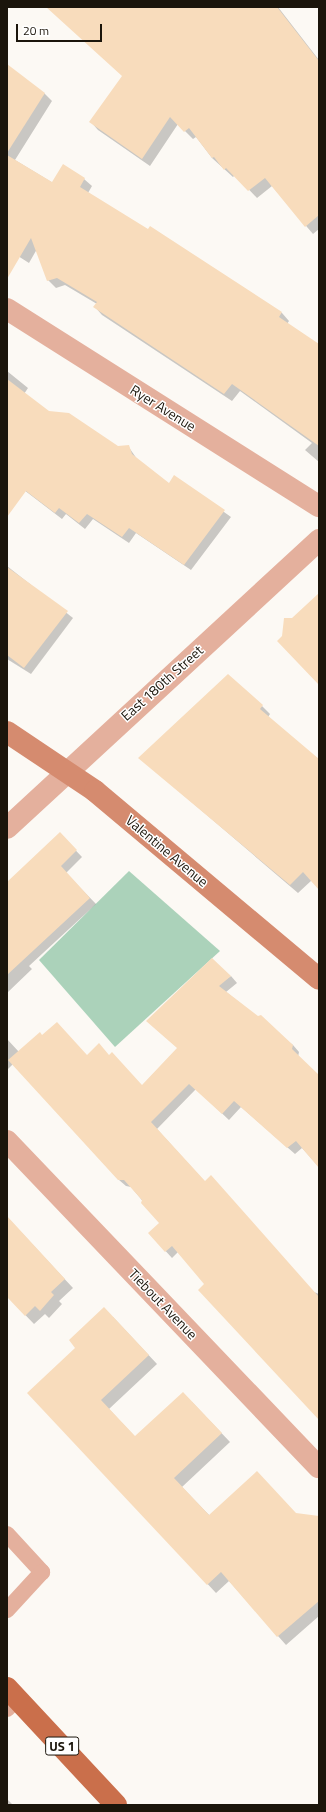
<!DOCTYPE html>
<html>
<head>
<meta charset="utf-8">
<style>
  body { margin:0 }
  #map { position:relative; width:326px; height:1812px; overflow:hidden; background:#fcf9f4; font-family:"Titillium Web",sans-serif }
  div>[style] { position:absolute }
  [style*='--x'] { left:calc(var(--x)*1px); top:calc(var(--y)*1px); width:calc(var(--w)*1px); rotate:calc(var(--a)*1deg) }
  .green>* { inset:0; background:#abd2ba }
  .shadow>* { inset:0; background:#0003 }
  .building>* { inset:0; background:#f8dcbc }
  .lane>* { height:16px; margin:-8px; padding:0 8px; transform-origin:8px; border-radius:8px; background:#e4b09d }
  .street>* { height:22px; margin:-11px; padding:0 11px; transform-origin:11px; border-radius:11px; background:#e4b09d }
  .secondary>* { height:22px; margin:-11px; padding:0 11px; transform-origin:11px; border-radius:11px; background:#d58b6f }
  .primary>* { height:22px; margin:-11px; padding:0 11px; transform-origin:11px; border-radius:11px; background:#ca6f4b }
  span { translate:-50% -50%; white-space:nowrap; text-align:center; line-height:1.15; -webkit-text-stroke:3px #fff; paint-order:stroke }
  .shield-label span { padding:1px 3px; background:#fff; border:1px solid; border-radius:3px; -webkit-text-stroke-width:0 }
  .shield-label { font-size:13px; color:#1b150b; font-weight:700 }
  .street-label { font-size:14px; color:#1b150b }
  .frame { position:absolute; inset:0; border:8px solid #1b150b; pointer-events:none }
  .scale { position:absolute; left:16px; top:24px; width:86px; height:18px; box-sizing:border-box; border:2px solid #1b150b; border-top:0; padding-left:5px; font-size:12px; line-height:14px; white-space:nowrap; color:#1b150b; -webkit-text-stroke:3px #fff; paint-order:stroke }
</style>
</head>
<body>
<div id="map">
  <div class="green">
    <div style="clip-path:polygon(129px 871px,220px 951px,115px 1047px,39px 960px)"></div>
  </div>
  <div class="shadow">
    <div style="clip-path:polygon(49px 7px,278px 7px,319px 60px,319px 229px,313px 234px,272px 186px,257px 198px,235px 175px,233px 177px,212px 158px,196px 137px,193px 139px,178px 124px,150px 166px,98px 130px,91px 122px,123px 76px)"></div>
    <div style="clip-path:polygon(7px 76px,44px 93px,52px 101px,15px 160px,53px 183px,84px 179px,92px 186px,88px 193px,148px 231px,150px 228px,282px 313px,289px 321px,287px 324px,319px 346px,319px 462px,305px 450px,312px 443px,240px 391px,232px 401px,102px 315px,95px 307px,97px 304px,65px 285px,56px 288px,48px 280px,37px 249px,29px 263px,7px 249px)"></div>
    <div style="clip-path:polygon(7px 371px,28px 388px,24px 394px,48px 412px,118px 447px,128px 446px,137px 459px,169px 484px,175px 477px,231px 517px,191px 570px,136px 533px,129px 543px,93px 519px,85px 529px,66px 514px,62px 519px,24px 490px,7px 465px)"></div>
    <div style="clip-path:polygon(7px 566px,73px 618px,31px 674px,7px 659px)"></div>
    <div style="clip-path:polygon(262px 706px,270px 714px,268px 717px,319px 760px,319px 888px,312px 880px,298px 893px,140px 758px)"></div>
    <div style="clip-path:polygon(60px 834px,82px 857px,66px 873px,96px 904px,29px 966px,32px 969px,7px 993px,7px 883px)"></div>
    <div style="clip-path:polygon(231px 976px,237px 983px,226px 992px,293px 1045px,299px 1052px,298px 1057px,319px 1076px,319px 1167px,302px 1148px,295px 1154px,241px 1107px,229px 1120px,196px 1089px,157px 1129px,205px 1182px,314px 1292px,319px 1294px,319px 1417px,178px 1252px,172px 1258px,149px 1233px,161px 1223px,131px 1187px,126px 1186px,119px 1180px,13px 1064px,7px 1070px,7px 1039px,19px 1052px,43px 1036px,87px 1056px,110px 1056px,142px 1086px,178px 1048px,154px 1027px)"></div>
    <div style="clip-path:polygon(7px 1217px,73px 1288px,59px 1301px,62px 1304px,49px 1318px,45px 1314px,34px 1324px,7px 1296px)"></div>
    <div style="clip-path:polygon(113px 1317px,157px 1364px,109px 1409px,136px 1438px,192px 1402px,230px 1442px,182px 1487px,210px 1516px,296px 1514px,319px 1517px,319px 1616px,286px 1645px,229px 1581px,216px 1593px,29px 1393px)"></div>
    <div style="clip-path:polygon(7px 1799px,13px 1805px,7px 1805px)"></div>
  </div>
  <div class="building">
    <div style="clip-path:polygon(46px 7px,277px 7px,319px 61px,319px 215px,305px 227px,265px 178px,248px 191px,226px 168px,224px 170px,214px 157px,212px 158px,189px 128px,184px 132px,170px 117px,142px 159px,89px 122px,122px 76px)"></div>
    <div style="clip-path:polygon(7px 64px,45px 93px,7px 153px)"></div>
    <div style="clip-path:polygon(7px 155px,52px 182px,63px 164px,85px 178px,80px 187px,148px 229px,150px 226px,282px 312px,279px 317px,319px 344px,319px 446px,232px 384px,224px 394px,93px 307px,97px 302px,57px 278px,47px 281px,31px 238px,7px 279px)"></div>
    <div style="clip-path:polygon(7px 379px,49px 411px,69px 413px,118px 446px,129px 445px,132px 454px,169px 483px,174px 475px,225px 510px,184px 565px,129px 528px,122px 537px,87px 514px,79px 523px,59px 508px,55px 513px,26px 491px,7px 517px)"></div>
    <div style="clip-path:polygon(7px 567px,68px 611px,24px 668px,7px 655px)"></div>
    <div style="clip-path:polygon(319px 593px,319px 685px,277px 641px,282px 636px,284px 618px,292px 618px)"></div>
    <div style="clip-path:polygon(228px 674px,263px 705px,260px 709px,319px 759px,319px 890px,303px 872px,290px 885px,138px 758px)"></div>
    <div style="clip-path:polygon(60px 832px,77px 850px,61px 866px,90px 898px,7px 975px,7px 882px)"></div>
    <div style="clip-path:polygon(212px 958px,231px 976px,219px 986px,258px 1016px,261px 1015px,293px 1045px,292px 1049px,319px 1075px,319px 1168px,296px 1141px,287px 1148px,234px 1101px,222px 1114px,189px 1084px,151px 1122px,205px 1181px,211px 1175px,319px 1297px,319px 1420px,198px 1290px,204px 1284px,172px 1246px,165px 1252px,148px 1233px,159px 1223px,141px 1203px,142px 1200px,124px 1180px,118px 1180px,8px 1060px,40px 1032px,42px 1035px,57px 1022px,87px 1055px,99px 1043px,109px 1055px,112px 1052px,142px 1085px,177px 1048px,146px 1021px)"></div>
    <div style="clip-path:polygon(7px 1216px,65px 1279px,51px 1292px,54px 1295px,40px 1311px,35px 1306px,25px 1316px,7px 1297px)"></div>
    <div style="clip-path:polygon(104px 1307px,149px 1355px,101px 1400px,135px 1436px,183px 1392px,222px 1433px,174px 1478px,209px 1515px,257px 1471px,296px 1513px,319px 1516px,319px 1601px,277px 1637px,221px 1572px,207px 1585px,27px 1393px,75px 1348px,69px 1340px)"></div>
  </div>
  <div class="lane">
    <div style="--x:7;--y:1534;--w:52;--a:47.4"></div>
    <div style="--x:42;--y:1572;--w:52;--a:132.6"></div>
    <div style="--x:7;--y:1709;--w:14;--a:-45"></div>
  </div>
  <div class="street">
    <div style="--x:7;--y:309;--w:369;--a:32.3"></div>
    <div style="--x:7;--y:828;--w:425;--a:-42.7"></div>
    <div style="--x:7;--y:1141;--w:451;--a:46.3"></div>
  </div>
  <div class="secondary">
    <div style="--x:7;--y:732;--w:106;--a:33.8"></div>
    <div style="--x:95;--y:791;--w:292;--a:40"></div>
  </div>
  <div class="primary">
    <div style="--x:7;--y:1688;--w:160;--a:47"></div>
  </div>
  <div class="shield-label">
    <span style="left:62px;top:1746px">US 1</span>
  </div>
  <div class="street-label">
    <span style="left:163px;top:408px;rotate:32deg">Ryer Avenue</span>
    <span style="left:162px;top:683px;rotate:-42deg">East 180th Street</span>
    <span style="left:167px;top:851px;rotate:40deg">Valentine Avenue</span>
    <span style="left:163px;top:1304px;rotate:46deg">Tiebout Avenue</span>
  </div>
  <div class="frame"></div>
  <div class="scale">20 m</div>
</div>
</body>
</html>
